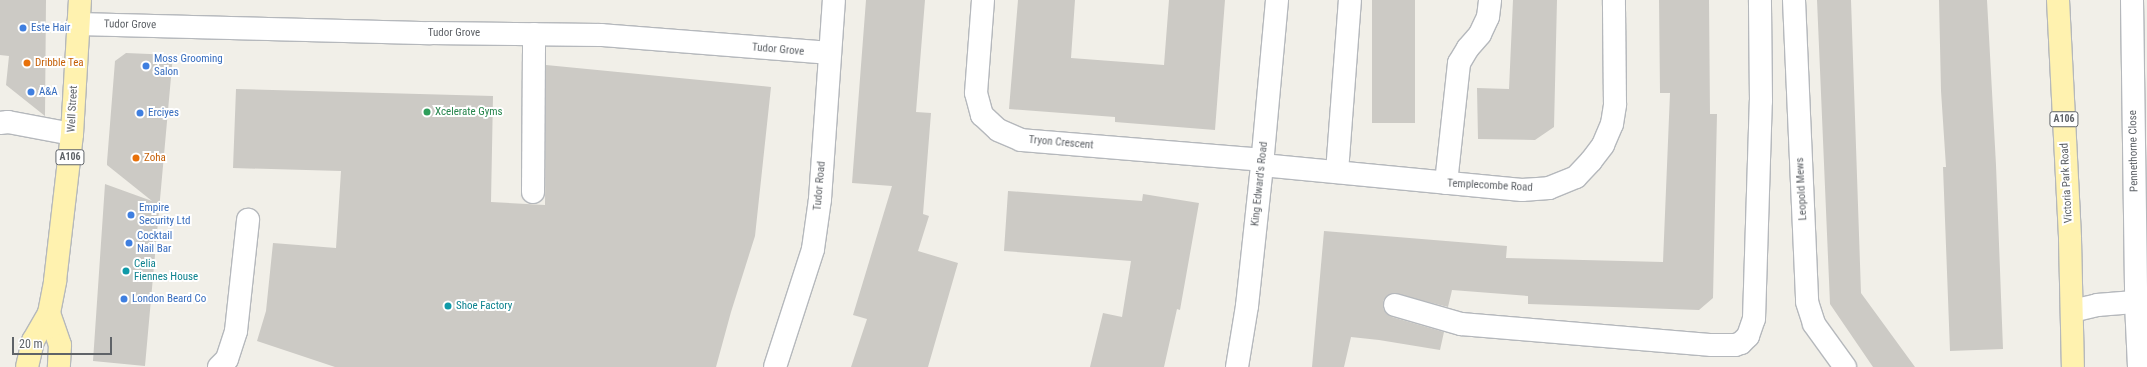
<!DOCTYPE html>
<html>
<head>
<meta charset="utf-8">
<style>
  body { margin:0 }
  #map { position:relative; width:2147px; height:367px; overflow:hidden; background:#f1efe8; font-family:"Roboto Condensed",sans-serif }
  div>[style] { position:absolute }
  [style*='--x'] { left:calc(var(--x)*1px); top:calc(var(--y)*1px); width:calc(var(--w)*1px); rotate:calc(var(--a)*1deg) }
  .building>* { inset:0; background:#cccac5; transform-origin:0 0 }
  .roads { filter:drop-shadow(1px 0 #b5b8bc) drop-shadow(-1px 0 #b5b8bc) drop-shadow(0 1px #b5b8bc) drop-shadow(0 -1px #b5b8bc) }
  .minor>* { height:22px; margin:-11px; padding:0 11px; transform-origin:11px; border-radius:11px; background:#fff }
  .major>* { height:22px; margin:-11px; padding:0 11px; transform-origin:11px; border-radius:11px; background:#fff2af }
  .dots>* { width:11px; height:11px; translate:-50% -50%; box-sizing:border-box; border:2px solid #fff; border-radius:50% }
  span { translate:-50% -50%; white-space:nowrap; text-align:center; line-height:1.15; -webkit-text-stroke:4px #fff; paint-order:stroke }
  .shield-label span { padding:1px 3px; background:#fff; border:1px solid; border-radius:3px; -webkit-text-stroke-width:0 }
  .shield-label { font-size:10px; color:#5f6368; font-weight:700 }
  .street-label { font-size:11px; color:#5f6368 }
  .shop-label { font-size:11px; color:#366cbe }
  .left { translate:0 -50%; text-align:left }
  .food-label { font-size:11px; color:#c56008 }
  .leisure-label { font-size:11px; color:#27864d }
  .culture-label { font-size:11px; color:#0d838f }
  .scale { position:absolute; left:12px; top:337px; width:100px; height:18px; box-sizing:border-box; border:2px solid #5f6368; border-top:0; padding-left:5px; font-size:12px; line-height:14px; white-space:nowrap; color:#5f6368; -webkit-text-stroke:3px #fff; paint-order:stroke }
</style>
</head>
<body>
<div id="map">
  <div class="building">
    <div style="clip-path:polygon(0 0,46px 0,45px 116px,6px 85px,9px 56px,0 55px)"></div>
    <div style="clip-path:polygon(866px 0,925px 0,916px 112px,931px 113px,923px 214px,929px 216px,918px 251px,958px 263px,928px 367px,851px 367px,867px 319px,853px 315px,892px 186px,852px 183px)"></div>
    <div style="clip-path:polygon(1018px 0,1075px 0,1071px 58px,1164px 65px,1169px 0,1225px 0,1215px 130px,1115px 122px,1115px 117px,1009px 109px)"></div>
    <div style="left:1372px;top:0;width:43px;height:123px"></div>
    <div style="clip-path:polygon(1513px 0,1557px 0,1554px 127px,1535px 140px,1478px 139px,1477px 88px,1509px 89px)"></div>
    <div style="clip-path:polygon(1659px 0,1709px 0,1710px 114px,1717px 114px,1713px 298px,1699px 310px,1528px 304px,1528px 296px,1452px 290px,1448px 307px,1392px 293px,1387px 296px,1383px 301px,1383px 308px,1386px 313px,1392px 317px,1444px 332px,1440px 350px,1379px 340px,1351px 337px,1344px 367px,1312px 367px,1324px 231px,1507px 246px,1506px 258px,1663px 262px,1670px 93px,1660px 93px)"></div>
    <div style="clip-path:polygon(1817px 0,1851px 0,1861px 293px,1915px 367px,1873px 367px,1830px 304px)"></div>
    <div style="clip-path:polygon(1939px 0,1987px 0,1996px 165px,2003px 349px,1950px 351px,1943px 167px,1946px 167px,1941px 91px)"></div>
    <div style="clip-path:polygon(126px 53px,173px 55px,145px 366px,93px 361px,105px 184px,152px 201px,107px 165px,107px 162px,115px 61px)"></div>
    <div style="clip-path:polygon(546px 65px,771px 87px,755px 236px,731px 312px,716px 367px,335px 367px,257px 341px,266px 311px,273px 243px,336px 248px,341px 171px,233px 168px,236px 89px,493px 96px,491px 202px,545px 205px)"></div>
    <div style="clip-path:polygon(1008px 191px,1142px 201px,1143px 194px,1199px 203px,1180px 310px,1177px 309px,1164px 367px,1090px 367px,1103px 313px,1122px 317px,1131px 261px,1004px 251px)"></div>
  </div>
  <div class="roads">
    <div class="minor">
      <div style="--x:983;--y:0;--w:93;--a:94.3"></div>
      <div style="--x:976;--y:93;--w:23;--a:75"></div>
      <div style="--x:982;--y:115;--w:22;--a:43"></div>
      <div style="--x:998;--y:130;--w:25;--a:23"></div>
      <div style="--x:1021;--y:140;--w:242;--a:4.7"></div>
      <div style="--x:1794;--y:0;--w:302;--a:87.5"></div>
      <div style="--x:1807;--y:302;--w:23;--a:72"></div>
      <div style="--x:1814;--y:324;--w:53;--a:54.2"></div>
      <div style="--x:2132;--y:0;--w:303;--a:89.2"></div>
      <div style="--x:2136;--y:303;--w:64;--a:87.3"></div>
      <div style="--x:78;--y:24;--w:352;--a:1.5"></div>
      <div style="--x:430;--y:33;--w:171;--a:0.7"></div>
      <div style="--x:601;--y:35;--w:229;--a:4.5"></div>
      <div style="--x:0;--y:123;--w:8;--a:-7"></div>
      <div style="--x:8;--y:122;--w:65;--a:10.6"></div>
      <div style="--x:1262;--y:165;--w:261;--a:5.5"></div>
      <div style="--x:1522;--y:190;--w:27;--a:-4"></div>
      <div style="--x:1549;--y:188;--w:29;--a:-22"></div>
      <div style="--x:1576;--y:177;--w:22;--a:-47"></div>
      <div style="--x:1591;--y:161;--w:20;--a:-53"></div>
      <div style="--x:1603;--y:145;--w:23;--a:-67"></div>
      <div style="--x:1612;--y:124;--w:20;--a:-81"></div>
      <div style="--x:1615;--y:104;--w:104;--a:-90.6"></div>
      <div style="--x:1337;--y:172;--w:172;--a:-85.7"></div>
      <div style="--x:1446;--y:183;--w:121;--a:-83.8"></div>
      <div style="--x:1459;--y:63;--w:17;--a:-59"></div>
      <div style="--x:1468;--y:48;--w:18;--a:-49"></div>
      <div style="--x:1480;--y:34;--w:19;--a:-65"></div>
      <div style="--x:1488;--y:17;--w:17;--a:-83"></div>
      <div style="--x:533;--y:192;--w:158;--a:-89.6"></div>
      <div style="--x:1395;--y:305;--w:69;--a:16.1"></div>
      <div style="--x:1461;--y:324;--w:252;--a:4.8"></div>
      <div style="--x:1712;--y:345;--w:23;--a:0"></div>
      <div style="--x:1735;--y:345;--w:6;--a:-18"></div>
      <div style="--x:1741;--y:343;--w:10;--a:-45"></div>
      <div style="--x:1748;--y:336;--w:18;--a:-71"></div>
      <div style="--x:1754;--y:319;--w:218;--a:-88.2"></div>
      <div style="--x:1761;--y:101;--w:101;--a:-90.6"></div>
      <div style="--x:2072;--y:311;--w:26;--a:-13"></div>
      <div style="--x:2097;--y:305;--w:50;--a:-4.6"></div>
      <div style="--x:219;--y:367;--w:11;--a:-45"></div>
      <div style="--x:227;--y:359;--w:29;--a:-72"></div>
      <div style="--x:236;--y:331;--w:112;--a:-83.8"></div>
      <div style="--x:775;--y:367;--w:124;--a:-72.1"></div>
      <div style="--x:813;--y:249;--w:50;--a:-82"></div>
      <div style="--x:820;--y:199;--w:199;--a:-86"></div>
      <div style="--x:1237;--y:367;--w:62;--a:-80.7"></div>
      <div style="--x:1247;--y:306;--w:142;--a:-83.9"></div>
      <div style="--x:1262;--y:165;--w:166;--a:-84.8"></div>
    </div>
    <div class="major">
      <div style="--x:2058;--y:0;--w:239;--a:87.1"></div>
      <div style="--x:2070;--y:239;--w:128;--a:88.7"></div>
      <div style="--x:49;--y:313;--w:34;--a:71"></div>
      <div style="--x:60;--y:345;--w:22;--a:93"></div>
      <div style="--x:27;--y:367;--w:27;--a:-77"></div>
      <div style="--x:33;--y:341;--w:32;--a:-60"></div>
      <div style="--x:49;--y:313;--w:33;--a:-79"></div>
      <div style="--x:55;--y:281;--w:148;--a:-83.4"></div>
      <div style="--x:72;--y:134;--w:134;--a:-86.6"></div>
    </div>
  </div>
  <div class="dots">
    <div style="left:23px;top:28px;background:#3f7fe0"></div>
    <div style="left:27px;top:63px;background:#e8710a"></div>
    <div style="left:146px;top:66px;background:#3f7fe0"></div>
    <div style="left:31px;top:92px;background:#3f7fe0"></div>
    <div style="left:427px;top:112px;background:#2e9e5b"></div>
    <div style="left:140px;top:113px;background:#3f7fe0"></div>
    <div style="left:136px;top:158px;background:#e8710a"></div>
    <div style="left:131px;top:215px;background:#3f7fe0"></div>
    <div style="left:129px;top:243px;background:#3f7fe0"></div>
    <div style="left:126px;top:271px;background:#0f9aa8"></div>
    <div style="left:124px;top:299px;background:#3f7fe0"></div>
    <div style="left:448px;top:306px;background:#0f9aa8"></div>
  </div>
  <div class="shield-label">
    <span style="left:2064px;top:119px">A106</span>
    <span style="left:70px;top:157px">A106</span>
  </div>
  <div class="street-label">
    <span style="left:130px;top:25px;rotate:1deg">Tudor Grove</span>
    <span style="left:454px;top:33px">Tudor Grove</span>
    <span style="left:778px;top:50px;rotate:5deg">Tudor Grove</span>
    <span style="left:73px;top:109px;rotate:-87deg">Well Street</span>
    <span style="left:1061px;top:143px;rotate:5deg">Tryon Crescent</span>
    <span style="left:2134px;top:151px;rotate:-91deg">Pennethorne Close</span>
    <span style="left:2067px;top:183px;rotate:-93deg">Victoria Park Road</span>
    <span style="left:1260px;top:184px;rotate:-84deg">King Edward's Road</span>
    <span style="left:820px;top:186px;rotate:-85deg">Tudor Road</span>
    <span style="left:1490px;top:186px;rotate:3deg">Templecombe Road</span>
    <span style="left:1802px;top:189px;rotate:-93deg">Leopold Mews</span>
  </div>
  <div class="shop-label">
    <span class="left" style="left:31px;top:28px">Este Hair</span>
    <span class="left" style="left:154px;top:66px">Moss Grooming<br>Salon</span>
    <span class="left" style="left:39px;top:92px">A&amp;A</span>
    <span class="left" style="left:148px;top:113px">Erciyes</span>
    <span class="left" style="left:139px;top:215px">Empire<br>Security Ltd</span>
    <span class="left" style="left:137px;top:243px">Cocktail<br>Nail Bar</span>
    <span class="left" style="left:132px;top:299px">London Beard Co</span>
  </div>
  <div class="food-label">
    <span class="left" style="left:35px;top:63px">Dribble Tea</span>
    <span class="left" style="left:144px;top:158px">Zoha</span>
  </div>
  <div class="leisure-label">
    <span class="left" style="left:435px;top:112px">Xcelerate Gyms</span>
  </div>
  <div class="culture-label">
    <span class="left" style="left:134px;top:271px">Celia<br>Fiennes House</span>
    <span class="left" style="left:456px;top:306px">Shoe Factory</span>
  </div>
  <div class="scale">20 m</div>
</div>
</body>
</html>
